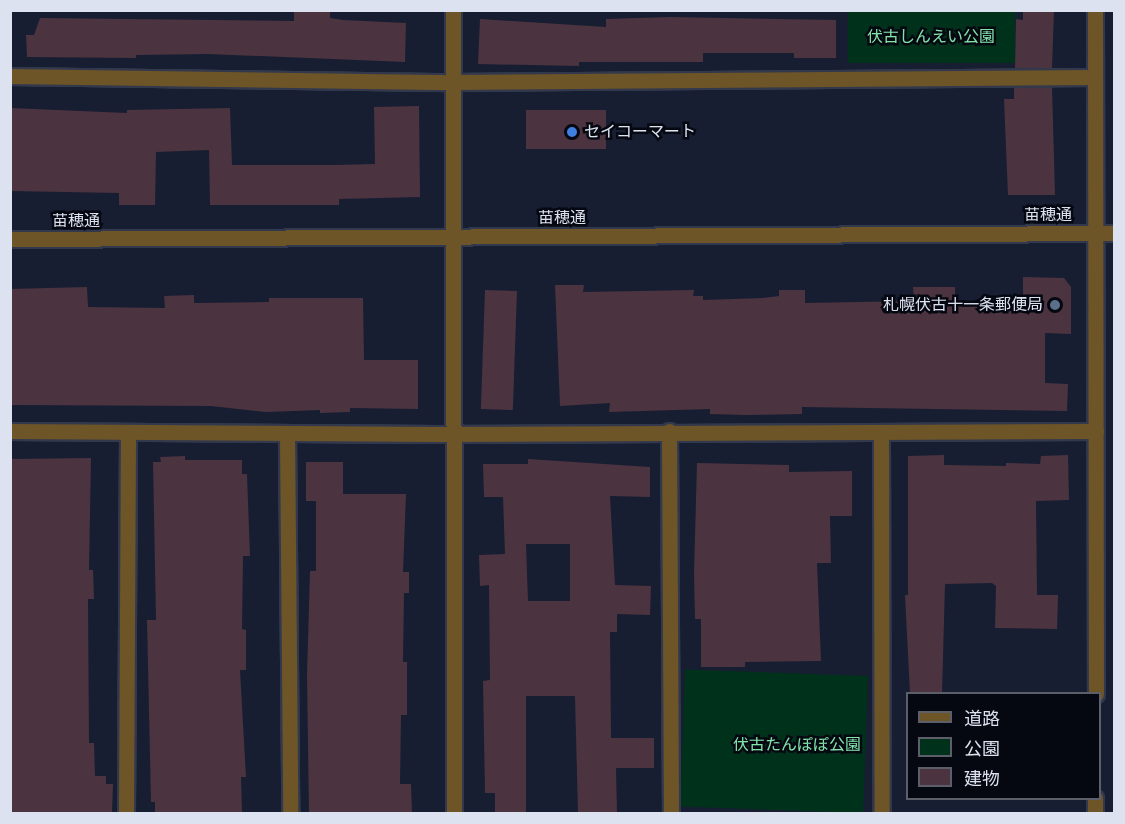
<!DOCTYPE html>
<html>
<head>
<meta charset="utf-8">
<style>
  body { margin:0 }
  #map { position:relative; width:1125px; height:824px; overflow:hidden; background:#171e32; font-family:"DM Sans","Noto Sans JP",sans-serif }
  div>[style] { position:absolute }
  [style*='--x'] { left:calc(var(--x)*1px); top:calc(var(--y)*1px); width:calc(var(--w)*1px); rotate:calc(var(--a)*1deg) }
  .green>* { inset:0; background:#00321b; transform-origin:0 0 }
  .building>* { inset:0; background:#4c3340; transform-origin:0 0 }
  .roads { filter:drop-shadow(2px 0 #33394d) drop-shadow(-2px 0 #33394d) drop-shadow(0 2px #33394d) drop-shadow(0 -2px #33394d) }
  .minor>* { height:15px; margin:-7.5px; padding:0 7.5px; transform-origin:7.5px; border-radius:7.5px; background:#6e5528 }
  .dots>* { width:16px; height:16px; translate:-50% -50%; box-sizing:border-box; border:3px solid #060811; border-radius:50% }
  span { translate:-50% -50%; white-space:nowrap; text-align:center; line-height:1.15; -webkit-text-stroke:5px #060811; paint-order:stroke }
  .park-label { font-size:16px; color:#81e4aa }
  .poi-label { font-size:16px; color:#dce2f0 }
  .left { translate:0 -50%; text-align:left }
  .right { translate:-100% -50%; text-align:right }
  .street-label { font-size:16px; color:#dce2f0 }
  .frame { position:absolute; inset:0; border:12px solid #dce2f0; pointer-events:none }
  .legend { position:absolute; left:906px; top:692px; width:195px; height:108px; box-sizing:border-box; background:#060811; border:2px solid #5c5f6a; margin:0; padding:8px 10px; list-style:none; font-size:18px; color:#dce2f0 }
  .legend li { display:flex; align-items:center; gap:12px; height:30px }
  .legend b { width:30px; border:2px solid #5c5f6a }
</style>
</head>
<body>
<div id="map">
  <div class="green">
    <div style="left:848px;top:11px;width:167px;height:52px"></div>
    <div style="left:868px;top:676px;width:137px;height:183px;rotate:92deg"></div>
  </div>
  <div class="building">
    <div style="clip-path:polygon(294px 10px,330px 10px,330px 18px,343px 20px,406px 23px,405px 62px,208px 54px,136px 55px,136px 58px,27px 57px,26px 35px,34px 35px,40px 18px,294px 21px)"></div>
    <div style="clip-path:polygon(1023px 10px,1054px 10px,1052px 68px,1015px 68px,1016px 19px,1023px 20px)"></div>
    <div style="clip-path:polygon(670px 17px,836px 20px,836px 58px,794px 58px,794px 53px,703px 53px,703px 62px,579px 62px,579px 66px,478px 64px,480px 19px,606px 27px,606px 19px)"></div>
    <div style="clip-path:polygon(1014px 87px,1052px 87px,1055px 195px,1008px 195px,1004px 99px,1014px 99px)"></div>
    <div style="clip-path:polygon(419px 106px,420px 197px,339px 199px,339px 205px,210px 205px,209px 150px,156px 152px,155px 205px,119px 205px,119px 193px,10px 191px,10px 108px,127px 113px,127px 110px,230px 108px,232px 165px,335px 165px,375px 164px,374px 107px)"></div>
    <div style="left:526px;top:110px;width:80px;height:39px"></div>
    <div style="clip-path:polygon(1023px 277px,1064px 278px,1071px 287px,1071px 334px,1045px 333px,1045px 383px,1068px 384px,1067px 411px,802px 407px,802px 414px,746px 415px,710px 414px,710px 409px,609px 412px,610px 403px,560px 406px,555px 285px,584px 285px,583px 292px,694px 290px,693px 296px,703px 296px,703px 300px,763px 298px,779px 296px,779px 290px,805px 290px,805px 303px,914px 301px,913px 287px,955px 287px,955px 301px,1023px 303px)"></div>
    <div style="clip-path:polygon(87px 287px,88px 307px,165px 308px,164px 296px,194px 295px,194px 303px,269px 302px,269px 298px,363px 298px,364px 360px,418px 360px,418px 409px,350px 408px,350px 412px,320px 413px,320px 410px,266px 412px,211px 406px,10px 405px,10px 289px)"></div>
    <div style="left:485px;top:290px;width:32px;height:119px;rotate:2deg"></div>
    <div style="clip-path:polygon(944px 455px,944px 465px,1006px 466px,1006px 463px,1040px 464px,1041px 456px,1068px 455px,1069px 500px,1036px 501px,1037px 595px,1058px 595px,1057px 629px,995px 628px,996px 586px,992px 583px,945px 584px,942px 693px,910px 693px,905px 595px,908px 595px,908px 456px)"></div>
    <div style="clip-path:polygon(185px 456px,185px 460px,242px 460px,242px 474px,247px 474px,250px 556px,243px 556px,242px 629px,246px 630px,246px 670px,240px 670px,246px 777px,241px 777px,242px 813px,155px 813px,155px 802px,151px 802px,147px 620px,156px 620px,153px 462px,161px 462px,160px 457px)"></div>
    <div style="clip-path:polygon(91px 458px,89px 570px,93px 570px,94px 599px,88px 599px,89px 743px,94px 743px,95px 776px,106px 776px,106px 784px,113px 784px,112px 813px,10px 813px,10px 459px)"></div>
    <div style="clip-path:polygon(evenodd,528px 459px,650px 467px,650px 497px,610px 496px,615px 585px,651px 586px,650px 615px,617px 614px,617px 632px,610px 632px,611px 738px,654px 738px,654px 768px,616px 768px,617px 813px,578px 813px,575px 696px,526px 696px,526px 813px,495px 813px,495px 793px,485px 793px,483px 681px,490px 680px,489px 585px,480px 586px,479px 555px,505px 554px,503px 497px,484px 497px,483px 464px,528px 464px,528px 459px,526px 544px,570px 544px,570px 601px,528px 601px,526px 544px)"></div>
    <div style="clip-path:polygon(306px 462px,343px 462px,343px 494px,406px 494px,403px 572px,409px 572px,409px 593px,404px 593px,403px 662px,407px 662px,407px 715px,401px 715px,400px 784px,411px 784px,412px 813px,309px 813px,307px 675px,310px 571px,316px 571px,316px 501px,306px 501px)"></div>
    <div style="clip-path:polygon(697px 463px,789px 465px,789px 472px,852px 471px,852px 516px,830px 516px,831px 563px,817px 563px,821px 661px,745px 662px,745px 667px,701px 667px,701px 619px,695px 619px,694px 574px)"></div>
  </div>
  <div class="roads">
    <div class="minor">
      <div style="--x:453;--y:10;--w:804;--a:89.93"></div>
      <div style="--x:1095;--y:10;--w:684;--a:89.92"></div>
      <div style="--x:10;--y:76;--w:443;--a:0.8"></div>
      <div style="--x:453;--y:82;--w:642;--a:-0.45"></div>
      <div style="--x:10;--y:239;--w:1104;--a:-0.31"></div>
      <div style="--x:10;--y:431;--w:426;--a:0.4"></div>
      <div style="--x:436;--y:434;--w:660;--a:-0.26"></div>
      <div style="--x:669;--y:431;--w:383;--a:89.7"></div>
      <div style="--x:881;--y:432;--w:382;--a:89.9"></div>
      <div style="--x:287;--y:433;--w:381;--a:89.5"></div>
      <div style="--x:126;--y:814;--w:382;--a:-89.7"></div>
      <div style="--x:1095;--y:814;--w:16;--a:-90"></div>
    </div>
  </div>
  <div class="dots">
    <div style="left:572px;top:132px;background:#3f7fe0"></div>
    <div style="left:1055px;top:305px;background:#5c6f8a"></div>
  </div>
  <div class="park-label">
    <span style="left:931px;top:37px">伏古しんえい公園</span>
    <span style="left:797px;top:745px">伏古たんぽぽ公園</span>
  </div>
  <div class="poi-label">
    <span class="left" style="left:584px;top:132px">セイコーマート</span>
    <span class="right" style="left:1043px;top:305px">札幌伏古十一条郵便局</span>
  </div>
  <div class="street-label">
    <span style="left:1048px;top:215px">苗穂通</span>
    <span style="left:562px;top:218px">苗穂通</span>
    <span style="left:76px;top:221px">苗穂通</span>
  </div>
  <div class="frame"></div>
  <ul class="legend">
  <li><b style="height:8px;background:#6e5528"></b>道路</li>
  <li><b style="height:16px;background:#00321b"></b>公園</li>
  <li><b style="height:16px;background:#4c3340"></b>建物</li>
  </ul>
</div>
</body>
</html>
